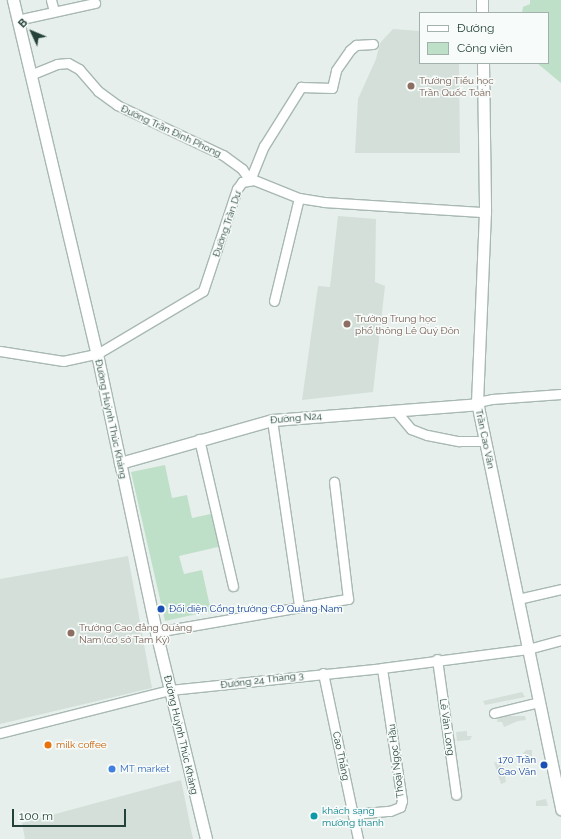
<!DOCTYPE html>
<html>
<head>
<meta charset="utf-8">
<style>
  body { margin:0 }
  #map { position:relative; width:561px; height:839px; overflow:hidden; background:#e6efeb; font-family:Raleway,sans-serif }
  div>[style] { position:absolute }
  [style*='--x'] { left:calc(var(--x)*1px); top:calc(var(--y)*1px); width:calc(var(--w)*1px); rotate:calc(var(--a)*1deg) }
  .built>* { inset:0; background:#d4dfda }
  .green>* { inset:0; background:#bfe0c8 }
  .roads { filter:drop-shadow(1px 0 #a8b8b2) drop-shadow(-1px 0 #a8b8b2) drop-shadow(0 1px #a8b8b2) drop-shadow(0 -1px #a8b8b2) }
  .minor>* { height:9px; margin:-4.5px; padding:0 4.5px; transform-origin:4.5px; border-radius:4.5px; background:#fff }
  .tertiary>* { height:11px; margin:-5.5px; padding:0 5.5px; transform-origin:5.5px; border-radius:5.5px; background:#fff }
  .dots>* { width:11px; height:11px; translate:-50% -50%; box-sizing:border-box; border:2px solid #f7fbf9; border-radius:50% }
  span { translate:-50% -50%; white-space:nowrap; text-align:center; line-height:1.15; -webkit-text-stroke:3px #f7fbf9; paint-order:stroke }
  .education-label { font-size:10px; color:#785e54 }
  .left { translate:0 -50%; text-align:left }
  .street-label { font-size:10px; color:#24423a }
  .transit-label { font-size:10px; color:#164399 }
  .right { translate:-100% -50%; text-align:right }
  .food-label { font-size:10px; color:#c56008 }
  .shop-label { font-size:10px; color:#366cbe }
  .culture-label { font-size:10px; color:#0d838f }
  .legend { position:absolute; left:419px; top:12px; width:130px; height:52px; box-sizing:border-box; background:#f7fbf9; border:1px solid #a3b1ad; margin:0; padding:5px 7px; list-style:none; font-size:12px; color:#24423a }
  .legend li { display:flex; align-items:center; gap:8px; height:20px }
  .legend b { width:20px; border:1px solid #a3b1ad }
  .north { position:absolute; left:12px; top:12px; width:40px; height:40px; -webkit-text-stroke:3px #f7fbf9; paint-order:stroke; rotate:314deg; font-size:11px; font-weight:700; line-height:16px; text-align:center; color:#24423a }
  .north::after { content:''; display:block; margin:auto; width:14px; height:18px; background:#24423a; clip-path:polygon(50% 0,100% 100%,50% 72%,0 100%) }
  .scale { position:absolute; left:12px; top:809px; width:114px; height:18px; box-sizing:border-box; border:2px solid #24423a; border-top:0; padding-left:5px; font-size:12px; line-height:14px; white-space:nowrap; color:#24423a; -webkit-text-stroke:3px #f7fbf9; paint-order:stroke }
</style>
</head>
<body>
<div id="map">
  <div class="built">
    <div style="clip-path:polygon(393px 29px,420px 31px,420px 63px,459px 63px,460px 153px,355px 153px,358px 99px,376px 59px,380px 43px)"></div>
    <div style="clip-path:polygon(338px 216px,376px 219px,375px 282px,385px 286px,373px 392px,302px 400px,318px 286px,330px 287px)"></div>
    <div style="clip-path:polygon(128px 556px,152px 688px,0 724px,0 579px)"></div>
    <div style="clip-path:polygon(522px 692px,525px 697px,485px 705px,483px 701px)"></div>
    <div style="clip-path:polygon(499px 716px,525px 716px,526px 720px,518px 721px,504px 727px,502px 722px,497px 722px)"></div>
    <div style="clip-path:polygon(467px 731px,467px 736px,472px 736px,470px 740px,457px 741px,456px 732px)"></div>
    <div style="clip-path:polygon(526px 750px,532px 750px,532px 760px,519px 758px)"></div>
    <div style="clip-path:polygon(494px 762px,503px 764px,506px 782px,501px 784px)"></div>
    <div style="clip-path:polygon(181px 780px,193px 839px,25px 839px,22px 823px)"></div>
    <div style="clip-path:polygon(546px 799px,548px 806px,536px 806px,536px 801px)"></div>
  </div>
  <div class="green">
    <div style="clip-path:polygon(530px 0,561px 0,561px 83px,537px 63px,548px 63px,548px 13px,522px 13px,523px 7px,530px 4px)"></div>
    <div style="clip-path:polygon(165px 465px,172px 498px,187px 495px,192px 518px,215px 513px,222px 546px,179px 556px,184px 574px,202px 570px,211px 611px,165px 621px,131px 472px)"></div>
  </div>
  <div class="roads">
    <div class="minor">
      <div style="--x:51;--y:0;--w:11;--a:75"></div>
      <div style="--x:17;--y:20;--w:80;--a:-12.3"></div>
      <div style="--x:30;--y:75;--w:29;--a:-22"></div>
      <div style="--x:57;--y:64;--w:11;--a:-5"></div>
      <div style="--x:68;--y:63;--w:13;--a:29"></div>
      <div style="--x:79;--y:69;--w:29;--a:49"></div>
      <div style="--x:98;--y:91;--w:24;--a:36"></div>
      <div style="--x:117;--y:105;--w:117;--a:25.3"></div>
      <div style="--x:223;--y:155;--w:24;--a:36"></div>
      <div style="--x:242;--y:169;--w:14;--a:54"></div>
      <div style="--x:250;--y:180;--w:37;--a:-68"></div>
      <div style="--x:264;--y:146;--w:70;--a:-57.9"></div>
      <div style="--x:301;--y:87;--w:31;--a:2"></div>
      <div style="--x:332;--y:88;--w:18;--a:-77"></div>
      <div style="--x:336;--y:70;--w:24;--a:-55"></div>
      <div style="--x:350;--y:50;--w:8;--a:-40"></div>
      <div style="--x:356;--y:45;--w:17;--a:-3"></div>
      <div style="--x:274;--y:301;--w:106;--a:-76.4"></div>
      <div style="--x:0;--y:351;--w:64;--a:9"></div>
      <div style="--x:63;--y:361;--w:35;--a:-12"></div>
      <div style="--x:97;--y:354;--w:123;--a:-30.7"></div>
      <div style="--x:203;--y:291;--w:108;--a:-71.6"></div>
      <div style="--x:237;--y:189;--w:9;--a:-54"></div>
      <div style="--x:242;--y:182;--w:12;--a:-9"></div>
      <div style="--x:254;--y:180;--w:48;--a:21.8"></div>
      <div style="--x:299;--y:198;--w:25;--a:9"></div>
      <div style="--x:324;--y:202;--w:161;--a:3.6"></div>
      <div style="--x:477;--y:402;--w:15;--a:-11"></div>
      <div style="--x:492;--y:399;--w:69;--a:-4.1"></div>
      <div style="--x:395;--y:410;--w:25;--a:50"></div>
      <div style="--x:411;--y:429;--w:17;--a:21"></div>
      <div style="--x:427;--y:435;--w:33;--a:11"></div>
      <div style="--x:459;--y:441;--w:26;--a:0"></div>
      <div style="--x:272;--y:420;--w:188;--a:81.7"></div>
      <div style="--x:199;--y:439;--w:151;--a:77"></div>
      <div style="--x:518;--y:599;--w:44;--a:-13.1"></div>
      <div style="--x:156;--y:632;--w:195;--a:-9.8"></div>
      <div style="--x:348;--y:599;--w:118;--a:-96.8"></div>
      <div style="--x:437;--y:659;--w:137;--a:82"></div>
      <div style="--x:323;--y:673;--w:170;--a:78.1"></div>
      <div style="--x:494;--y:713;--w:46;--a:-13.7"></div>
      <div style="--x:0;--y:733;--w:175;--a:-14.2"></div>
      <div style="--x:170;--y:690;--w:213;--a:-5.9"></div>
      <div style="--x:382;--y:668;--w:147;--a:-7.4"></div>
      <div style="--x:528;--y:649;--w:34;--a:-15"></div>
      <div style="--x:353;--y:814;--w:37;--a:-5"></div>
      <div style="--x:390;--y:811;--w:11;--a:-22"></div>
      <div style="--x:400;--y:807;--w:6;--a:-72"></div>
      <div style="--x:402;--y:801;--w:134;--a:-98.6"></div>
    </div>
    <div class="tertiary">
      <div style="--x:13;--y:0;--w:364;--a:76.7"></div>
      <div style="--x:97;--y:354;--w:284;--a:78"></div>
      <div style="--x:156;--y:632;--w:213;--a:76.4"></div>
      <div style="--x:482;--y:0;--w:13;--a:90"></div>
      <div style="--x:483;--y:63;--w:149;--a:89.2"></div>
      <div style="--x:485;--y:212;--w:190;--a:92.4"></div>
      <div style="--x:477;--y:402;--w:416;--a:78.3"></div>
      <div style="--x:120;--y:463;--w:158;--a:-15.8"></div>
      <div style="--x:272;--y:420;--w:207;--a:-4.4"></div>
    </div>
  </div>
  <div class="dots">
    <div style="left:411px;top:86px;background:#8d6e63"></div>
    <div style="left:347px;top:324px;background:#8d6e63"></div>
    <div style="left:161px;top:609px;background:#1a4fb4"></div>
    <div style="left:71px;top:633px;background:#8d6e63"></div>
    <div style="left:48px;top:745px;background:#e8710a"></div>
    <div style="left:544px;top:765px;background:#1a4fb4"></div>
    <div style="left:112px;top:769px;background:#3f7fe0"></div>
    <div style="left:314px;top:816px;background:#0f9aa8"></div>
  </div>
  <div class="education-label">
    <span class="left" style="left:419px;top:86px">Trường Tiểu học<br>Trần Quốc Toản</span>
    <span class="left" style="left:355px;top:324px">Trường Trung học<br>phổ thông Lê Quý Đôn</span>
    <span class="left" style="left:79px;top:633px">Trường Cao đẳng Quảng<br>Nam (cơ sở Tam Kỳ)</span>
  </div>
  <div class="street-label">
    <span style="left:171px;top:131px;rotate:25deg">Đường Trần Đình Phong</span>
    <span style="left:227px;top:224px;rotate:-71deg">Đường Trần Dư</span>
    <span style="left:296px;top:418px;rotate:-5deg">Đường N24</span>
    <span style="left:111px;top:419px;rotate:78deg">Đường Huỳnh Thúc Kháng</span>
    <span style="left:485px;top:439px;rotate:78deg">Trần Cao Vân</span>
    <span style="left:262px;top:680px;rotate:-7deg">Đường 24 Tháng 3</span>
    <span style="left:447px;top:727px;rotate:82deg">Lê Văn Long</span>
    <span style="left:181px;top:735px;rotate:77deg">Đường Huỳnh Thúc Kháng</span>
    <span style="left:341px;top:756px;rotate:78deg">Cao Thắng</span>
    <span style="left:396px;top:761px;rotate:-97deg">Thoại Ngọc Hầu</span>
  </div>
  <div class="transit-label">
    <span class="left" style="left:169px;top:609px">Đối diện Cổng trường CĐ Quảng Nam</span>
    <span class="right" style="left:536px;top:765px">170 Trần<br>Cao Vân</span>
  </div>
  <div class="food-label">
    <span class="left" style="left:56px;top:745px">milk coffee</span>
  </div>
  <div class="shop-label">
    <span class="left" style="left:120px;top:769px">MT market</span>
  </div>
  <div class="culture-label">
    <span class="left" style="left:322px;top:816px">khách sạng<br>mường thanh</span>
  </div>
  <ul class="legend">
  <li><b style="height:5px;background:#fff"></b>Đường</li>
  <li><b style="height:11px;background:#bfe0c8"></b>Công viên</li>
  </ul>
  <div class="north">B</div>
  <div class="scale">100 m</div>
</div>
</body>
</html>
